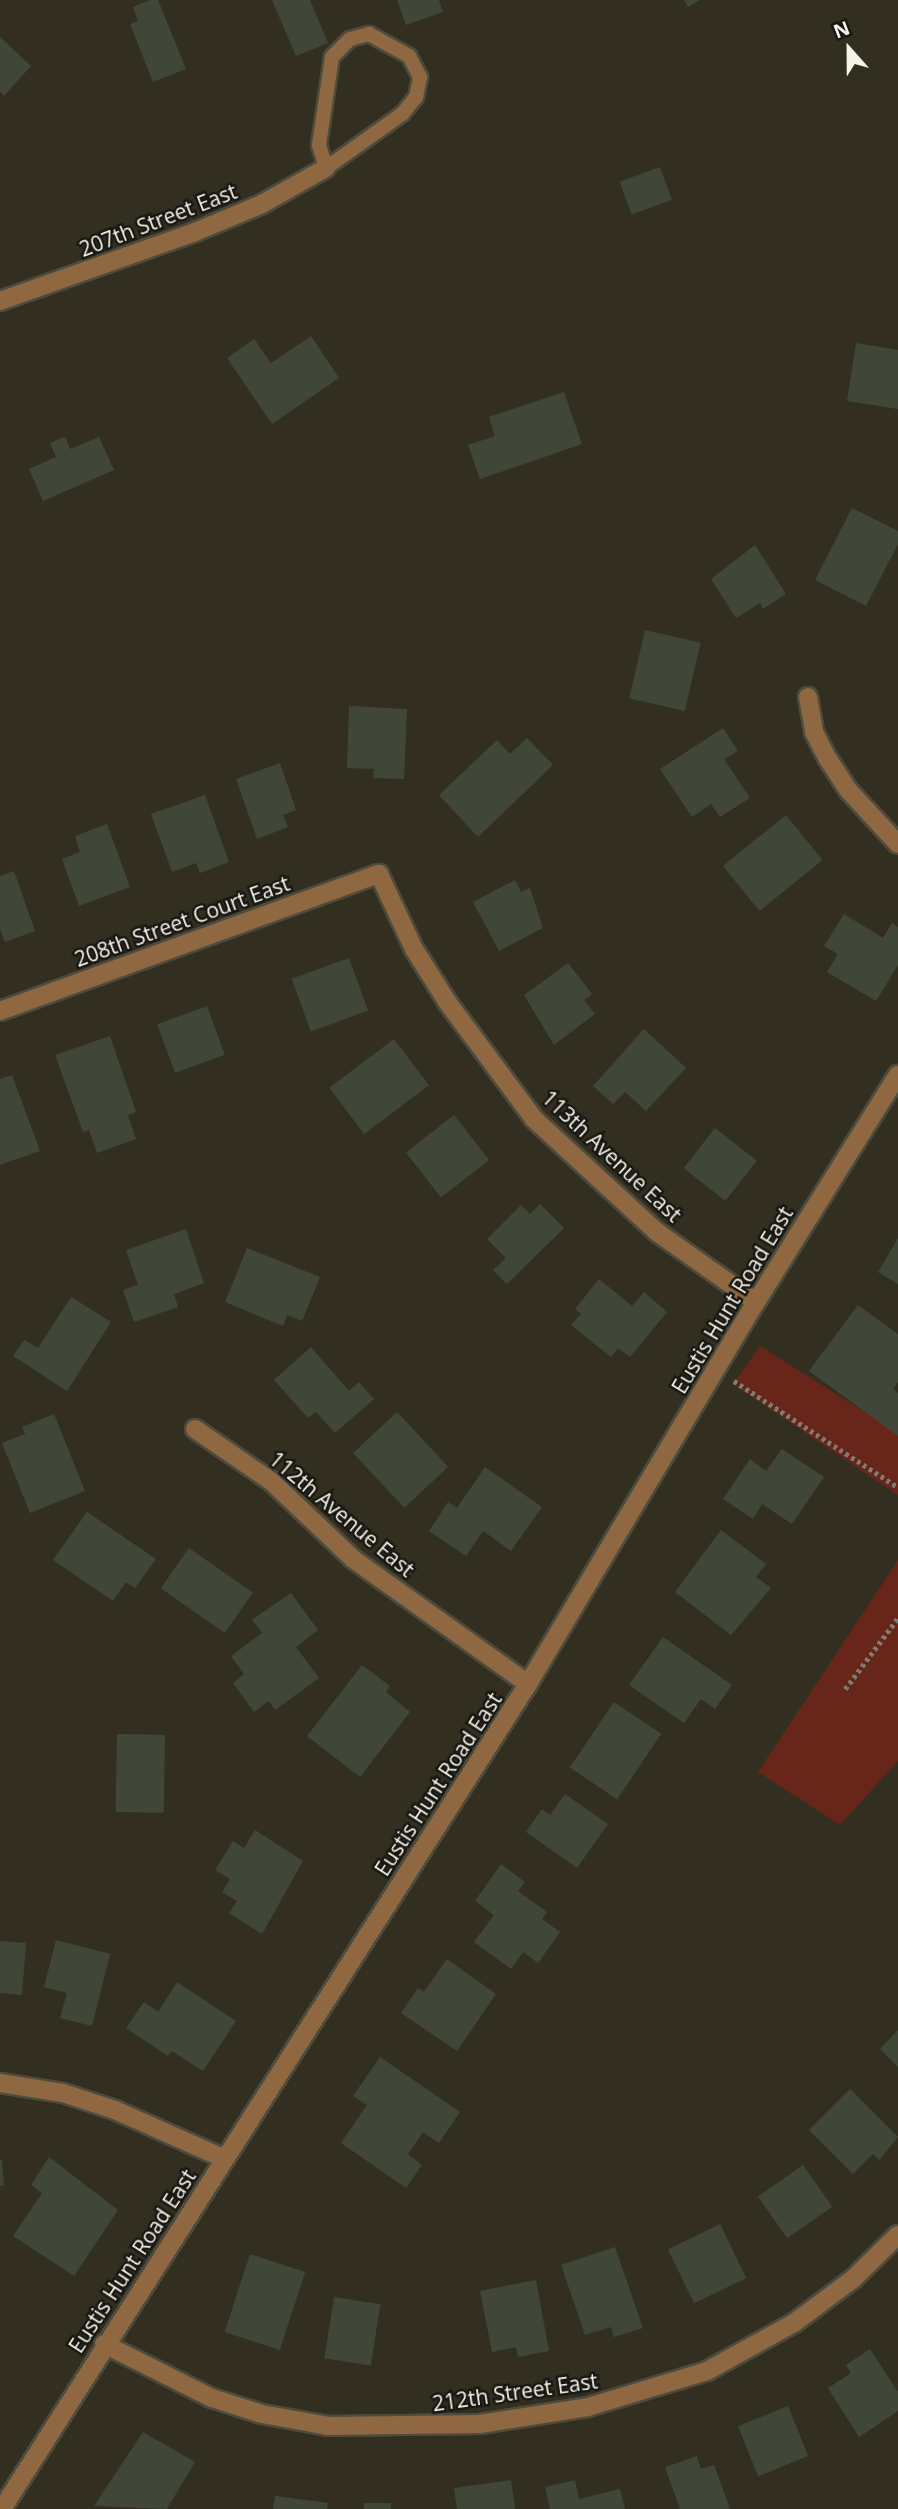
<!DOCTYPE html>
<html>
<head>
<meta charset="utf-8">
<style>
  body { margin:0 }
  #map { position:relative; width:898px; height:2509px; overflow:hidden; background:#322f21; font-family:"Open Sans",sans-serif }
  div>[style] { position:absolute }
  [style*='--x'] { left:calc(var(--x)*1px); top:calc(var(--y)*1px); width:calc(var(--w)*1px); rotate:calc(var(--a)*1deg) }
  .green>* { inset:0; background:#68261b }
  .building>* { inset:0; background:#404739; transform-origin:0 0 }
  .path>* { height:4.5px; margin-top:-2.25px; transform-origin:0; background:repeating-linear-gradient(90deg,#7f7d71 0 3.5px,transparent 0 7px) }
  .roads { filter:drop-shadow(2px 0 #4d4b3d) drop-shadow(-2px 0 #4d4b3d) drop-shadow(0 2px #4d4b3d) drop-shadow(0 -2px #4d4b3d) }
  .service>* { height:14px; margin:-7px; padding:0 7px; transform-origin:7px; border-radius:7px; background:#8f6842 }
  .minor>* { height:18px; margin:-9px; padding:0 9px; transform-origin:9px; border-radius:9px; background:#8f6842 }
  span { translate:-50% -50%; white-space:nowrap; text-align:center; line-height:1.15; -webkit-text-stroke:5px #191711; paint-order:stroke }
  .street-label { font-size:21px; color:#f5f4eb }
  .north { position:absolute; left:814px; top:14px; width:70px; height:70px; -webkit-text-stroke:5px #191711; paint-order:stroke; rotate:339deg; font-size:19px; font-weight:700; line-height:28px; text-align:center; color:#f5f4eb }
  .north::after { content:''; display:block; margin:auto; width:24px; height:32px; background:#f5f4eb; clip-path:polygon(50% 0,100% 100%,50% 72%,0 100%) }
</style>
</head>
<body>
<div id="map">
  <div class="green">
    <div style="clip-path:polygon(760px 1346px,898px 1433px,898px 1495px,733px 1384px)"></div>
    <div style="clip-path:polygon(898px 1560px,898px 1761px,840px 1825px,758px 1772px)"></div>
  </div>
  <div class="building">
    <div style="clip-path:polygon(150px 0,158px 0,186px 69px,153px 82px,130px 24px,138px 21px,133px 7px)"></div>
    <div style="clip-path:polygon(272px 0,310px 0,328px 43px,296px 56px)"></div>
    <div style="clip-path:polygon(397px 0,439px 0,443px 12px,406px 25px)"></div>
    <div style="clip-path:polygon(684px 0,700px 0,688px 7px)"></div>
    <div style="clip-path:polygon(0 37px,31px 66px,4px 96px,0 92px)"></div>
    <div style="left:660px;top:167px;width:35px;height:43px;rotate:70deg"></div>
    <div style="clip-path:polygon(311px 336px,339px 378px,272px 424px,227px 358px,254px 339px,271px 363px)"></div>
    <div style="clip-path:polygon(856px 343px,898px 350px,898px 409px,847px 401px)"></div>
    <div style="clip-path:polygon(564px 392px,582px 444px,480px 479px,468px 445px,495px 436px,489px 417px)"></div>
    <div style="clip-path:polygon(65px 437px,70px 449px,99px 437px,114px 470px,43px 501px,29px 469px,56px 457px,50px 443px)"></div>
    <div style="clip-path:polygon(852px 508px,898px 531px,898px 544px,866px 606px,815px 580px)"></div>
    <div style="clip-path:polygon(755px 545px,786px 594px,763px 609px,760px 603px,736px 618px,711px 579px)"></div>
    <div style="left:645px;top:630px;width:57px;height:70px;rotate:13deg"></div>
    <div style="clip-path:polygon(349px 706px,407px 709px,404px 779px,373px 778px,374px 769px,347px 768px)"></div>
    <div style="clip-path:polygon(723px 728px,738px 751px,724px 759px,750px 798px,720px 817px,711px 804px,692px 817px,660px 769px)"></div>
    <div style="clip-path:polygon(527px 738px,553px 765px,478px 837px,439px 795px,497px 740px,510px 754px)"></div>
    <div style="clip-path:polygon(280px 763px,296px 810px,283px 815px,288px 827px,257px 839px,236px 779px)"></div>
    <div style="clip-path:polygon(205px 795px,229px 862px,200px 873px,196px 863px,172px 872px,151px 814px)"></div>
    <div style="left:786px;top:815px;width:58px;height:81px;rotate:51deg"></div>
    <div style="clip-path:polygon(107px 824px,130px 887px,79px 906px,62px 859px,80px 852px,75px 836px)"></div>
    <div style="clip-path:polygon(14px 871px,35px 931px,5px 942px,0 929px,0 876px)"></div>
    <div style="clip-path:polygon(515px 880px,521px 892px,530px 888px,543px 928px,499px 951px,473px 902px)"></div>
    <div style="clip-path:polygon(844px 914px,883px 938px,892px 923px,898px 927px,898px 965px,876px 1001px,827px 972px,838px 954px,824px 946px)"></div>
    <div style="left:349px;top:958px;width:56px;height:61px;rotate:70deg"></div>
    <div style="clip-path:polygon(568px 963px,592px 994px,584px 1000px,595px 1014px,554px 1045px,524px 995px)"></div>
    <div style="left:207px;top:1006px;width:52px;height:53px;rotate:70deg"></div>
    <div style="clip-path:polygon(644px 1029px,686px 1068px,646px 1111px,625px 1092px,613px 1104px,593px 1086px)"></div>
    <div style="clip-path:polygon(110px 1036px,136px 1112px,128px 1115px,136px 1139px,97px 1153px,89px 1130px,83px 1132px,55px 1055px)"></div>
    <div style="left:394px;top:1039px;width:58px;height:81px;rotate:53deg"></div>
    <div style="clip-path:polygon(12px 1075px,40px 1151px,0 1165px,0 1079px)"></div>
    <div style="left:454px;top:1115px;width:57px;height:61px;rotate:52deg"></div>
    <div style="left:715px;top:1128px;width:53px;height:51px;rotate:38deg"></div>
    <div style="clip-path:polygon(540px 1204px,564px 1228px,507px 1284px,493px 1270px,506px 1258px,487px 1239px,521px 1205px,530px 1214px)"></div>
    <div style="clip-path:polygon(186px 1229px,204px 1283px,174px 1294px,178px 1307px,134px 1322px,123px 1290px,138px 1285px,126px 1250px)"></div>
    <div style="clip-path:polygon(898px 1238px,898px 1284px,878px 1272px)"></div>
    <div style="clip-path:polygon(247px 1248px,320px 1277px,302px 1321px,287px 1315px,283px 1326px,225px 1302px)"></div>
    <div style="clip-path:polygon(599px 1279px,632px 1306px,644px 1292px,667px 1312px,630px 1357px,618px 1348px,611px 1357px,571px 1325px,581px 1314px,575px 1309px)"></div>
    <div style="clip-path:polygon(71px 1297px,111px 1322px,67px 1391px,13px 1356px,24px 1340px,38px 1348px)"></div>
    <div style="clip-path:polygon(858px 1305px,898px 1334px,898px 1382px,893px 1389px,898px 1393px,898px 1436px,809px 1371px)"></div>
    <div style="clip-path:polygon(311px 1347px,349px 1391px,359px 1382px,374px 1399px,335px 1433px,316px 1412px,308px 1418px,274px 1380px)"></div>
    <div style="left:397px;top:1412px;width:75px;height:60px;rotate:47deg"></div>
    <div style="clip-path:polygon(54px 1414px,85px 1491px,30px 1513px,2px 1443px,25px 1434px,22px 1427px)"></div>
    <div style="clip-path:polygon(782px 1449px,824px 1477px,792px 1524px,762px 1504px,753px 1519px,723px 1499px,750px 1459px,766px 1471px)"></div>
    <div style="clip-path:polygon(485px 1467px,542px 1507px,511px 1551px,483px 1531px,466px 1556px,429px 1531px,448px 1502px,457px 1508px)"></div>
    <div style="clip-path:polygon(87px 1512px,156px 1559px,135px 1588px,126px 1582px,113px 1601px,53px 1560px)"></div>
    <div style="clip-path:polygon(721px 1530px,766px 1564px,756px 1577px,771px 1588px,731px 1635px,675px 1592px)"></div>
    <div style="left:189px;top:1548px;width:78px;height:49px;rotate:35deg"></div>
    <div style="clip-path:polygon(291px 1593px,318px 1630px,296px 1647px,319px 1678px,275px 1710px,269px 1701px,254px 1712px,233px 1683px,244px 1674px,231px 1656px,262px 1633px,252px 1620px)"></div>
    <div style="clip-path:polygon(663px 1637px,732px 1685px,715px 1709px,701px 1699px,684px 1723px,629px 1685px)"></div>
    <div style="clip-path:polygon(362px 1665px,390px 1686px,386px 1692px,410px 1712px,360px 1777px,307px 1736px)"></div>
    <div style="left:614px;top:1702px;width:57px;height:79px;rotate:34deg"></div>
    <div style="left:117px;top:1734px;width:48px;height:78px;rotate:1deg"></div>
    <div style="clip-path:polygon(565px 1794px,608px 1824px,577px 1868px,526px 1832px,542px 1809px,550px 1815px)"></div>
    <div style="clip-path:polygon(255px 1830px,303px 1861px,262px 1934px,229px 1913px,237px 1901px,222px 1892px,230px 1879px,215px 1870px,233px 1841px,244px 1848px)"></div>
    <div style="clip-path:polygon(501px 1864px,525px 1882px,518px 1891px,547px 1912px,542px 1919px,560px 1932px,538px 1963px,523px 1952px,511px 1969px,474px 1942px,494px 1915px,475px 1901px)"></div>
    <div style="clip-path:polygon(56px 1940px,110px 1954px,92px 2026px,60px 2018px,67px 1993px,44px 1987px)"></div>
    <div style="clip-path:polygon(0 1941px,26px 1943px,22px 1995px,0 1993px)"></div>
    <div style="clip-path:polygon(447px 1959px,496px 1994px,457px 2051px,401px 2013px,418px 1988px,424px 1992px)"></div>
    <div style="clip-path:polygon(177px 1982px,236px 2021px,203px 2071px,172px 2051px,168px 2056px,126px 2028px,144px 2002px,158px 2012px)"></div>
    <div style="clip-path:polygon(898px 2030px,898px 2067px,880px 2049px)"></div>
    <div style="clip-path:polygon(380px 2057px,460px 2112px,439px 2143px,423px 2132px,408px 2154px,422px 2165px,406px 2188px,341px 2143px,367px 2105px,353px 2096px)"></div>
    <div style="clip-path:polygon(850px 2089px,898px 2137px,879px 2160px,873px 2154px,853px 2174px,809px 2130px)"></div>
    <div style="clip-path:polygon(49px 2157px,118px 2210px,74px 2276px,13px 2236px,42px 2193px,31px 2185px)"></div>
    <div style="clip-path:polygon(0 2160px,2px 2160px,4px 2186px,0 2186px)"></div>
    <div style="left:803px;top:2165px;width:51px;height:55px;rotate:55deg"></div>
    <div style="left:720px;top:2224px;width:60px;height:58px;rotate:64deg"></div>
    <div style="clip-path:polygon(615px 2247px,643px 2328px,614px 2337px,611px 2327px,585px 2335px,561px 2265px)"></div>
    <div style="left:250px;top:2254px;width:58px;height:82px;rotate:18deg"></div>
    <div style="clip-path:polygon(536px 2280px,549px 2351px,518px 2357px,516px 2347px,492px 2352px,480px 2291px)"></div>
    <div style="left:334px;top:2297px;width:47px;height:62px;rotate:9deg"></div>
    <div style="clip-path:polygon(870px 2349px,898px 2392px,898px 2411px,859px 2437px,828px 2388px,851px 2373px,846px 2365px)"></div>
    <div style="left:788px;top:2406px;width:54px;height:54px;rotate:68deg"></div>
    <div style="clip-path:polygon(143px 2432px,195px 2462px,167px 2509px,94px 2506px)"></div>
    <div style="clip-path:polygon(697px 2456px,701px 2469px,714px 2465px,730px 2509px,680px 2509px,665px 2467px)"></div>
    <div style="clip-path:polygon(511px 2480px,515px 2509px,457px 2509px,454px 2488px)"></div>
    <div style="clip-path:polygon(575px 2480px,579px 2499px,620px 2489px,625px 2509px,550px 2509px,545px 2487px)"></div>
    <div style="clip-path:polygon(275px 2496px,328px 2503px,327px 2509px,273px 2509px)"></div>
    <div style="left:364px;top:2503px;width:27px;height:6px"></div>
  </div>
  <div class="path">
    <div style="--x:734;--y:1381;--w:195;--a:32.9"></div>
    <div style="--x:845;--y:1689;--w:89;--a:-53.3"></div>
  </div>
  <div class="roads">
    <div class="service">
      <div style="--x:369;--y:34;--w:46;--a:28.8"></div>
      <div style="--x:409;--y:56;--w:24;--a:62"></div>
      <div style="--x:420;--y:77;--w:20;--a:101"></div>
      <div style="--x:416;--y:97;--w:22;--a:129"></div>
      <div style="--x:402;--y:114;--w:93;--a:144.6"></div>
      <div style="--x:326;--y:168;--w:24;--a:-107"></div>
      <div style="--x:319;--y:145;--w:89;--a:-81.6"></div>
      <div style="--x:332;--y:57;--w:25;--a:-45"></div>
      <div style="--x:350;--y:39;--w:20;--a:-15"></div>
    </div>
    <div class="minor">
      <div style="--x:0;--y:301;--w:207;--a:-19.5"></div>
      <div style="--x:195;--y:232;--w:73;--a:-22.7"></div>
      <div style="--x:262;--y:204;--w:73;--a:-29.4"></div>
      <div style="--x:808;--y:697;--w:36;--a:80"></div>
      <div style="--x:814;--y:732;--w:30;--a:63"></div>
      <div style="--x:828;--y:759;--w:38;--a:57"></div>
      <div style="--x:849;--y:791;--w:72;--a:47.2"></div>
      <div style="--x:0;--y:1011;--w:403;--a:-19.9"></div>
      <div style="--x:379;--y:874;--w:83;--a:65"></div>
      <div style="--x:414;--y:949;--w:64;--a:57.8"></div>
      <div style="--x:448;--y:1003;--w:144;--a:53.4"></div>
      <div style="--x:534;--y:1119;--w:167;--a:42.6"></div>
      <div style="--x:657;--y:1232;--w:121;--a:35.3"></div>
      <div style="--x:195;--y:1429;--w:93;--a:34.5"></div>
      <div style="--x:272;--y:1482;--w:112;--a:43.5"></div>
      <div style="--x:353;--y:1559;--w:215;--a:35.5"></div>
      <div style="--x:0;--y:2083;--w:64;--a:9"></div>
      <div style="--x:63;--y:2093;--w:55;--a:18.1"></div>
      <div style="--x:115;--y:2110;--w:120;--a:24"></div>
      <div style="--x:104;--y:2344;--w:121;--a:26.6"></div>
      <div style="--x:212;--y:2398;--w:52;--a:17.7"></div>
      <div style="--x:262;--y:2414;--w:67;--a:10.3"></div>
      <div style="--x:328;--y:2426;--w:152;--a:-0.8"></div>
      <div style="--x:480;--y:2424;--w:109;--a:-8.9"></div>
      <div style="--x:588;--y:2407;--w:124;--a:-16.8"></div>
      <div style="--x:707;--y:2371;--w:99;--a:-28.9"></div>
      <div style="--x:794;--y:2323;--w:74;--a:-36.7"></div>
      <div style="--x:853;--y:2279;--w:63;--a:-44.4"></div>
      <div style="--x:2;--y:2509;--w:978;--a:-57.48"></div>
      <div style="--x:528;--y:1684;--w:445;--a:-59.2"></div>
      <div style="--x:756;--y:1302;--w:268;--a:-58"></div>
    </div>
  </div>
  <div class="street-label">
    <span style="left:158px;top:220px;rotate:-21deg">207th Street East</span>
    <span style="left:182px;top:921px;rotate:-20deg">208th Street Court East</span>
    <span style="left:612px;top:1156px;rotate:43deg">113th Avenue East</span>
    <span style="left:732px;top:1300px;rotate:-59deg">Eustis Hunt Road East</span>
    <span style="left:342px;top:1514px;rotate:40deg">112th Avenue East</span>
    <span style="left:438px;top:1784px;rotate:-57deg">Eustis Hunt Road East</span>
    <span style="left:132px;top:2261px;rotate:-57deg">Eustis Hunt Road East</span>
    <span style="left:515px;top:2392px;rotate:-8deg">212th Street East</span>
  </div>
  <div class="north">N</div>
</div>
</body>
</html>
